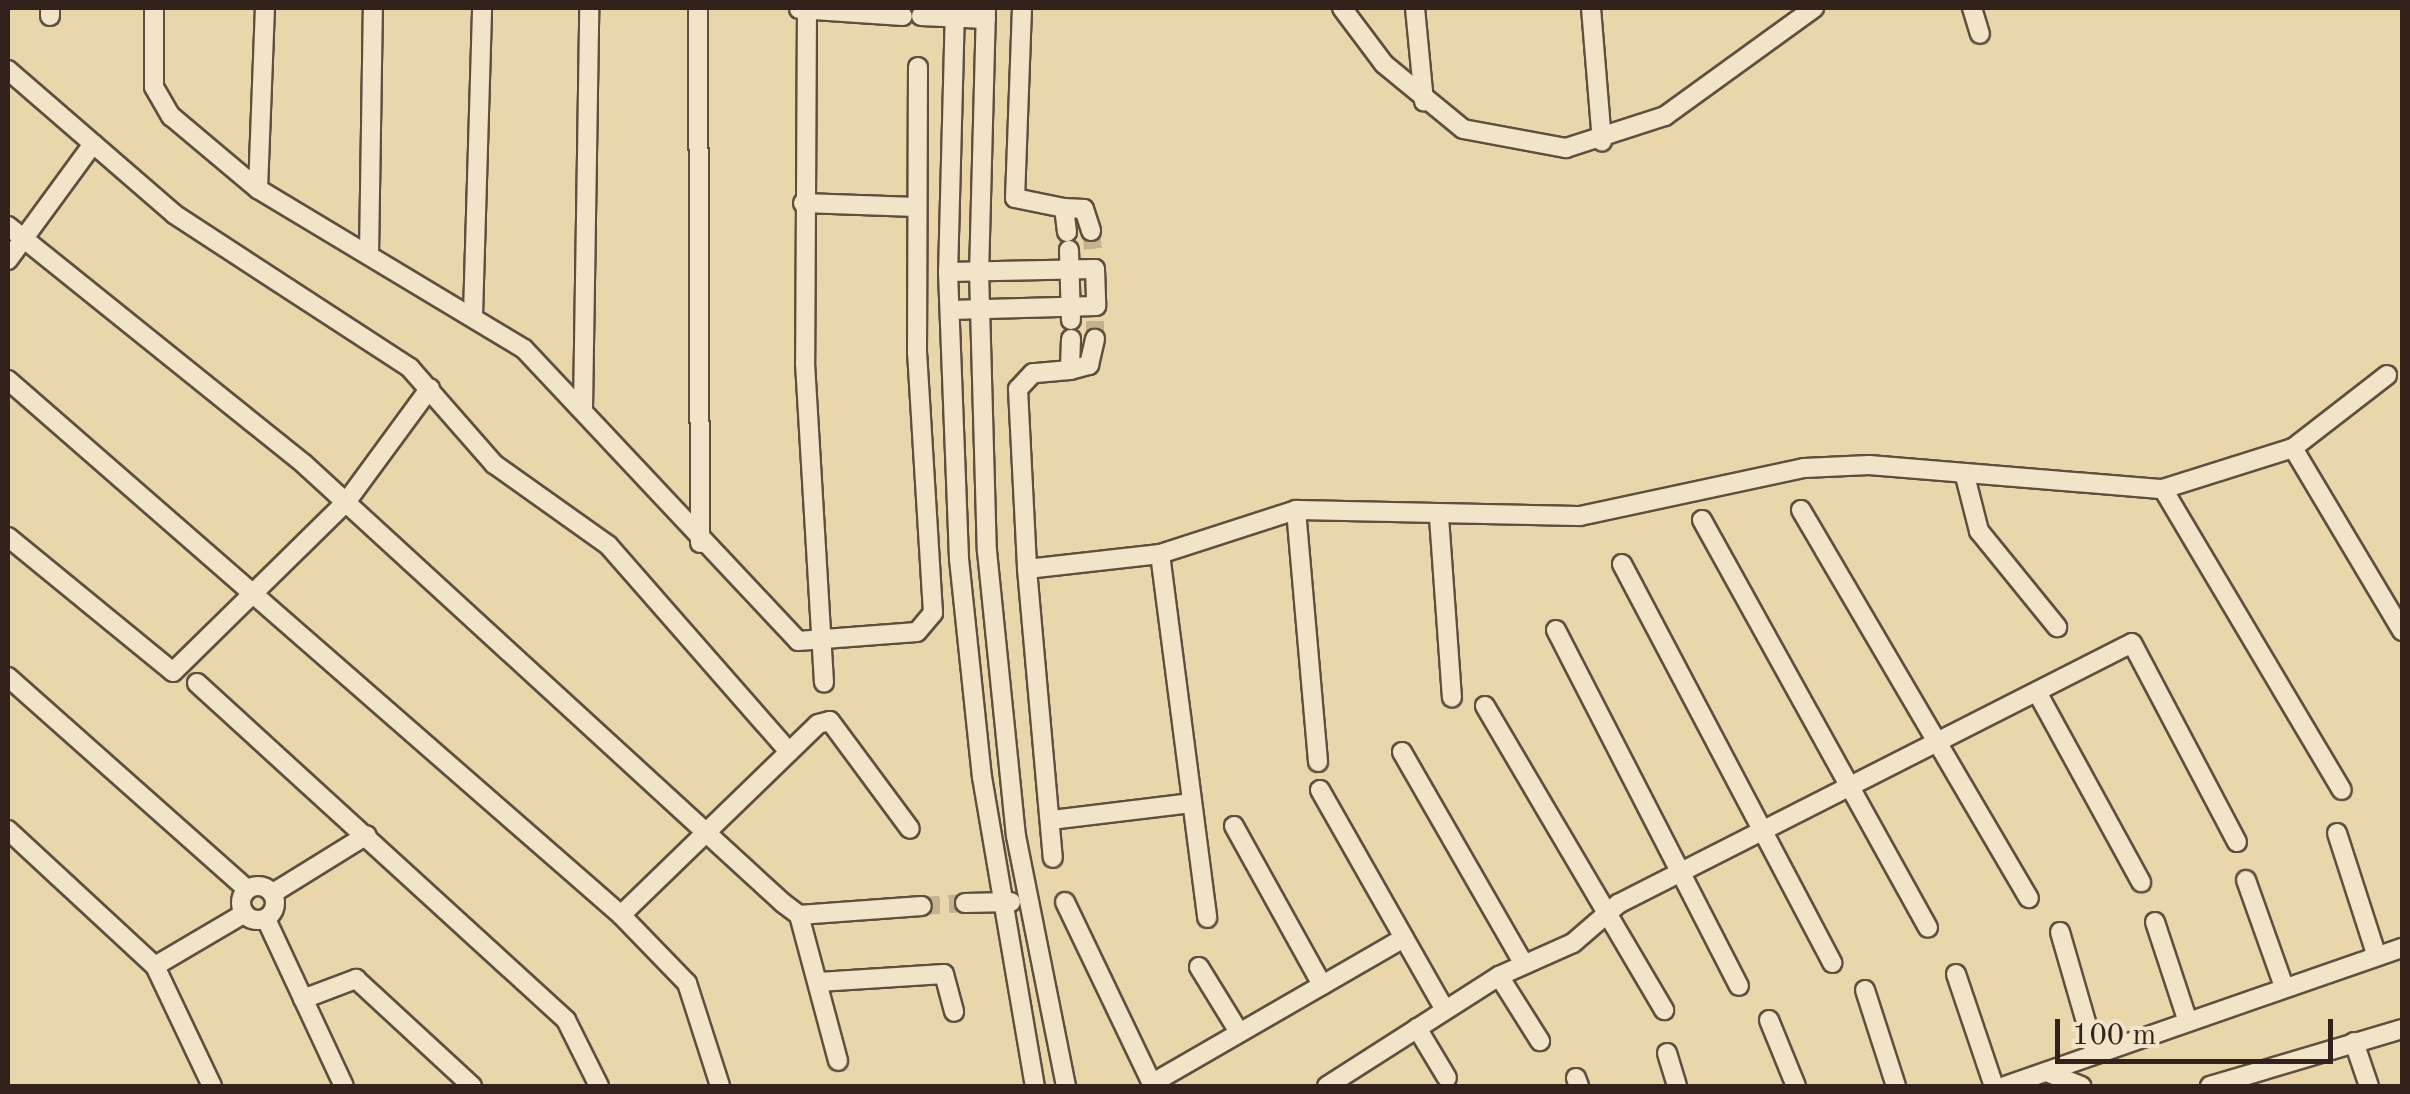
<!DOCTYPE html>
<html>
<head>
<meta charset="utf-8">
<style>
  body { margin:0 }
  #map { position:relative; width:2410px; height:1094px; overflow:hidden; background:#e9d6ab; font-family:"Old Standard TT",serif }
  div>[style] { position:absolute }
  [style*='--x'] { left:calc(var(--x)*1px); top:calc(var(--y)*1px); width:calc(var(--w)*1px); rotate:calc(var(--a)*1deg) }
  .street-tunnel>* { height:18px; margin-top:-9px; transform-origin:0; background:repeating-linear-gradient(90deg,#c4b28e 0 18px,transparent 0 27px) }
  .roads { filter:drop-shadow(2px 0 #604f3f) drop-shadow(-2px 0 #604f3f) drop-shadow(0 2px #604f3f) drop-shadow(0 -2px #604f3f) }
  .street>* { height:18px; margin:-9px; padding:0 9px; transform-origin:9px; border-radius:9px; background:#f1e4c8 }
  .street>.ring { margin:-9px; padding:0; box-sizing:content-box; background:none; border:18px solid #f1e4c8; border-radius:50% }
  span { translate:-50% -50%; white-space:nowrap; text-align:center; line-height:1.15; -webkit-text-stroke:8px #f1e4c8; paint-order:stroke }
  .frame { position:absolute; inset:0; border:10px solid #32221b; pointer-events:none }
  .scale { position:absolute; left:2055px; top:1019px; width:278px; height:45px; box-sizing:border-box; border:5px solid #32221b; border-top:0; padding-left:12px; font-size:30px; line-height:35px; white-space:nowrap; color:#32221b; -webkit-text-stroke:8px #f1e4c8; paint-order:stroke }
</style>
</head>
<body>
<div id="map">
  <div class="street-tunnel">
    <div style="--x:1091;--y:231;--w:18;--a:84"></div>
    <div style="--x:1095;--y:339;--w:20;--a:-90"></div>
    <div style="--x:922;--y:906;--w:43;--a:-4"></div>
  </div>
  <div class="roads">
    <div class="street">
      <div style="--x:154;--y:8;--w:79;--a:90"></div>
      <div style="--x:154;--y:87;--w:34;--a:60"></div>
      <div style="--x:171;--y:116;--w:114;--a:40"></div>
      <div style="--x:258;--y:189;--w:310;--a:31"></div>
      <div style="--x:524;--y:349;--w:400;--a:46.8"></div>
      <div style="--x:798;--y:641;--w:119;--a:-4.3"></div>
      <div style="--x:917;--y:632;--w:25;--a:-50"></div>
      <div style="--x:933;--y:613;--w:260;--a:-93.5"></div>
      <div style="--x:917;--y:353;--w:286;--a:-89.8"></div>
      <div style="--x:698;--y:8;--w:535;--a:89.79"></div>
      <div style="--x:807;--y:8;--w:355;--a:90.3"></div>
      <div style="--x:805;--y:363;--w:320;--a:86.6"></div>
      <div style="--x:955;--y:8;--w:264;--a:91.5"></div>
      <div style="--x:948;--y:272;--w:287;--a:87.8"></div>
      <div style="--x:959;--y:559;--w:219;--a:84"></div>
      <div style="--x:982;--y:777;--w:314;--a:80.3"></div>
      <div style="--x:986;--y:8;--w:263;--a:91.5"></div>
      <div style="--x:979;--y:271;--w:280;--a:88.4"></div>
      <div style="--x:987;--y:551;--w:286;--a:84.2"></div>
      <div style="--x:1016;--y:836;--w:255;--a:78.7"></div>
      <div style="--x:1022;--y:8;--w:190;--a:92.1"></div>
      <div style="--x:1015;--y:198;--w:50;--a:11.5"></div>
      <div style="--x:1342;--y:8;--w:70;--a:53.1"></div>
      <div style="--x:1384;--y:64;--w:102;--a:39.4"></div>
      <div style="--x:1463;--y:129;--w:105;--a:10.5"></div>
      <div style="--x:1566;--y:148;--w:104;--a:-17.9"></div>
      <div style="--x:1665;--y:116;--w:184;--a:-35.9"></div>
      <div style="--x:1415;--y:8;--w:94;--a:84.5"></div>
      <div style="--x:1591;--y:8;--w:134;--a:85.3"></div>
      <div style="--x:1972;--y:8;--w:27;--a:73"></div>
      <div style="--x:799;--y:9;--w:104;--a:3.9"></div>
      <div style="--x:50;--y:16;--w:8;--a:-90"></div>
      <div style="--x:921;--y:16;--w:65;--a:2.6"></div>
      <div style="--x:8;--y:70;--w:220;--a:40.9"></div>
      <div style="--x:174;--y:214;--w:282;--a:33.1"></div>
      <div style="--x:410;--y:368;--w:128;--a:48.8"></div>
      <div style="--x:494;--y:464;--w:140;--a:35.4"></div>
      <div style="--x:608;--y:545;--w:275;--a:48.8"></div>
      <div style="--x:258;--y:189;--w:181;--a:-87.8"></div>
      <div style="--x:803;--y:203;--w:113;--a:2"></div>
      <div style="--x:8;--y:226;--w:380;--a:38.8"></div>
      <div style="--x:304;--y:464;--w:650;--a:42.51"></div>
      <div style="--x:783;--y:903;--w:20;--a:37"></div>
      <div style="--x:799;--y:915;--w:123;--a:-4.2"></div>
      <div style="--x:1067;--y:232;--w:24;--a:-97"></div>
      <div style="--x:1064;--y:208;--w:20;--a:3"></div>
      <div style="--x:1084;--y:209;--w:23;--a:72"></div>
      <div style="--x:1069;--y:250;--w:70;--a:88.4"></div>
      <div style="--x:369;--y:255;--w:247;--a:-89.1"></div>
      <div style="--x:8;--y:260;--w:144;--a:-53.8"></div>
      <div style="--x:948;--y:272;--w:147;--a:-1.2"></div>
      <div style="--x:1095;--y:269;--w:37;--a:88"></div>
      <div style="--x:1096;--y:306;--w:146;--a:178.4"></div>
      <div style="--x:473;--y:315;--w:307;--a:-88.3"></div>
      <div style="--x:1071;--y:339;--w:31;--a:92"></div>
      <div style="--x:1070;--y:370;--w:20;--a:-15"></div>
      <div style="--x:1089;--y:365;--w:27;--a:-77"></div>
      <div style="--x:1070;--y:370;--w:37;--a:175"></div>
      <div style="--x:1033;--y:373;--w:22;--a:133"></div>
      <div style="--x:1018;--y:389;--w:180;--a:87.1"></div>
      <div style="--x:1027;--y:569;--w:134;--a:-6.4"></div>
      <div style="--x:1160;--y:554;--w:143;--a:-17.9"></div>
      <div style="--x:1296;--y:510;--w:284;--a:1.2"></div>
      <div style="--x:1580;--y:516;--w:229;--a:-12.1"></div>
      <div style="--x:1804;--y:468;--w:65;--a:-2.6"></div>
      <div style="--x:1869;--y:465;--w:295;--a:4.7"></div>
      <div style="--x:2163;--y:489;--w:136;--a:-17.5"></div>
      <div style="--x:2293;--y:448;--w:119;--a:-37.8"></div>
      <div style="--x:8;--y:380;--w:814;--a:41.11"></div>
      <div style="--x:621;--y:915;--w:95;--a:45.9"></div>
      <div style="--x:687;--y:983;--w:108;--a:72.2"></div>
      <div style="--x:583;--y:409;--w:401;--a:-89.1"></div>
      <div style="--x:2293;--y:448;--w:213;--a:59.2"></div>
      <div style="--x:1965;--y:476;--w:57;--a:75.7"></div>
      <div style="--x:1979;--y:531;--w:124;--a:50.9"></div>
      <div style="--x:2163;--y:489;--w:350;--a:59.3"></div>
      <div style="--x:1296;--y:510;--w:253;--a:85"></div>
      <div style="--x:1801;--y:510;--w:450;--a:59.6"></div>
      <div style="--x:1439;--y:517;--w:181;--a:85.9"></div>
      <div style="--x:1702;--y:520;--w:466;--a:61"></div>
      <div style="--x:8;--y:537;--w:213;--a:39.3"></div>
      <div style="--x:173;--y:672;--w:244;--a:-44.5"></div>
      <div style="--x:347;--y:501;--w:140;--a:-53.7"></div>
      <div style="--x:1160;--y:554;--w:367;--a:82.6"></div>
      <div style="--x:1622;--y:564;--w:451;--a:62.2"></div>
      <div style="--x:1027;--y:569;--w:290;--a:84.9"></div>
      <div style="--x:1556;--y:630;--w:400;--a:62.8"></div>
      <div style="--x:8;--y:677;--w:319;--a:41.6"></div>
      <div style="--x:197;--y:683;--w:500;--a:42.4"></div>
      <div style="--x:566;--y:1020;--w:74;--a:63.4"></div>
      <div style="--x:2037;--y:692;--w:217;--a:61.3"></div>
      <div style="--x:1485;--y:706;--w:353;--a:59.5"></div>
      <div style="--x:1402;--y:752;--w:245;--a:60.1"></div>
      <div style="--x:1320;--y:790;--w:253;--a:60.4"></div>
      <div style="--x:1051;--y:820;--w:141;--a:-6.9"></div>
      <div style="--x:1234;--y:826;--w:182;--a:61"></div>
      <div style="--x:8;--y:830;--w:200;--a:42.8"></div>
      <div style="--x:155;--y:966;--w:133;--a:64.6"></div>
      <div style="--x:2337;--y:833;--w:127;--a:72.1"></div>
      <div style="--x:2246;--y:880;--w:110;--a:70.4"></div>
      <div class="ring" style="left:241px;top:886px;width:16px;height:16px"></div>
      <div style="--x:273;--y:893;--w:110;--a:-31.7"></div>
      <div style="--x:1065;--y:902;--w:204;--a:64.4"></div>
      <div style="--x:965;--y:903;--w:46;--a:-1.2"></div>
      <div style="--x:621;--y:915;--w:274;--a:-44.1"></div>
      <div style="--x:818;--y:724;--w:12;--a:-14"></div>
      <div style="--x:830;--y:721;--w:134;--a:53.5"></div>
      <div style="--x:799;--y:915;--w:151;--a:75"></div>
      <div style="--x:266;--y:919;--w:184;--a:65"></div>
      <div style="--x:2155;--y:922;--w:102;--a:71.7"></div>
      <div style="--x:2060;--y:932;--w:126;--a:73.9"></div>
      <div style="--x:155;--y:966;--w:104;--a:-30.5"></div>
      <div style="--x:1199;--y:967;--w:76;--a:58.4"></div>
      <div style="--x:1956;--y:974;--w:118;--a:71.3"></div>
      <div style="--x:1499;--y:976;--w:77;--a:57.8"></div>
      <div style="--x:819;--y:982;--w:125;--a:-3.7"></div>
      <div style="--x:944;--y:974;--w:39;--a:75"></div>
      <div style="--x:1865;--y:990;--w:101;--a:72.1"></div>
      <div style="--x:303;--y:999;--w:57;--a:-20.7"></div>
      <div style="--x:356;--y:979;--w:158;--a:42.7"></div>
      <div style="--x:1769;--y:1020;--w:71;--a:67.8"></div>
      <div style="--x:1417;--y:1028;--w:58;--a:59"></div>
      <div style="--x:2354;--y:1042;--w:46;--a:71.2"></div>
      <div style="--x:1667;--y:1053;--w:34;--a:73"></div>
      <div style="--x:2049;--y:1073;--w:35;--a:22"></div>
      <div style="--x:1576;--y:1078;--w:9;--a:69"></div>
      <div style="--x:1151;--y:1084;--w:292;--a:-30"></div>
      <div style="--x:1327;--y:1086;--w:204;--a:-32.6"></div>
      <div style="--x:1499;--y:976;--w:81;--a:-24"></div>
      <div style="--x:1573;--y:943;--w:60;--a:-40.9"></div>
      <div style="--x:1618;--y:904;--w:576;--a:-26.92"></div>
      <div style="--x:2132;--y:643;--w:225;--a:62.2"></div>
      <div style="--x:2005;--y:1086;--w:420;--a:-19.2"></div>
      <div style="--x:2210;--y:1086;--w:200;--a:-16.5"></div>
    </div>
  </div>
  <div class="frame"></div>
  <div class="scale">100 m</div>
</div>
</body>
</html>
